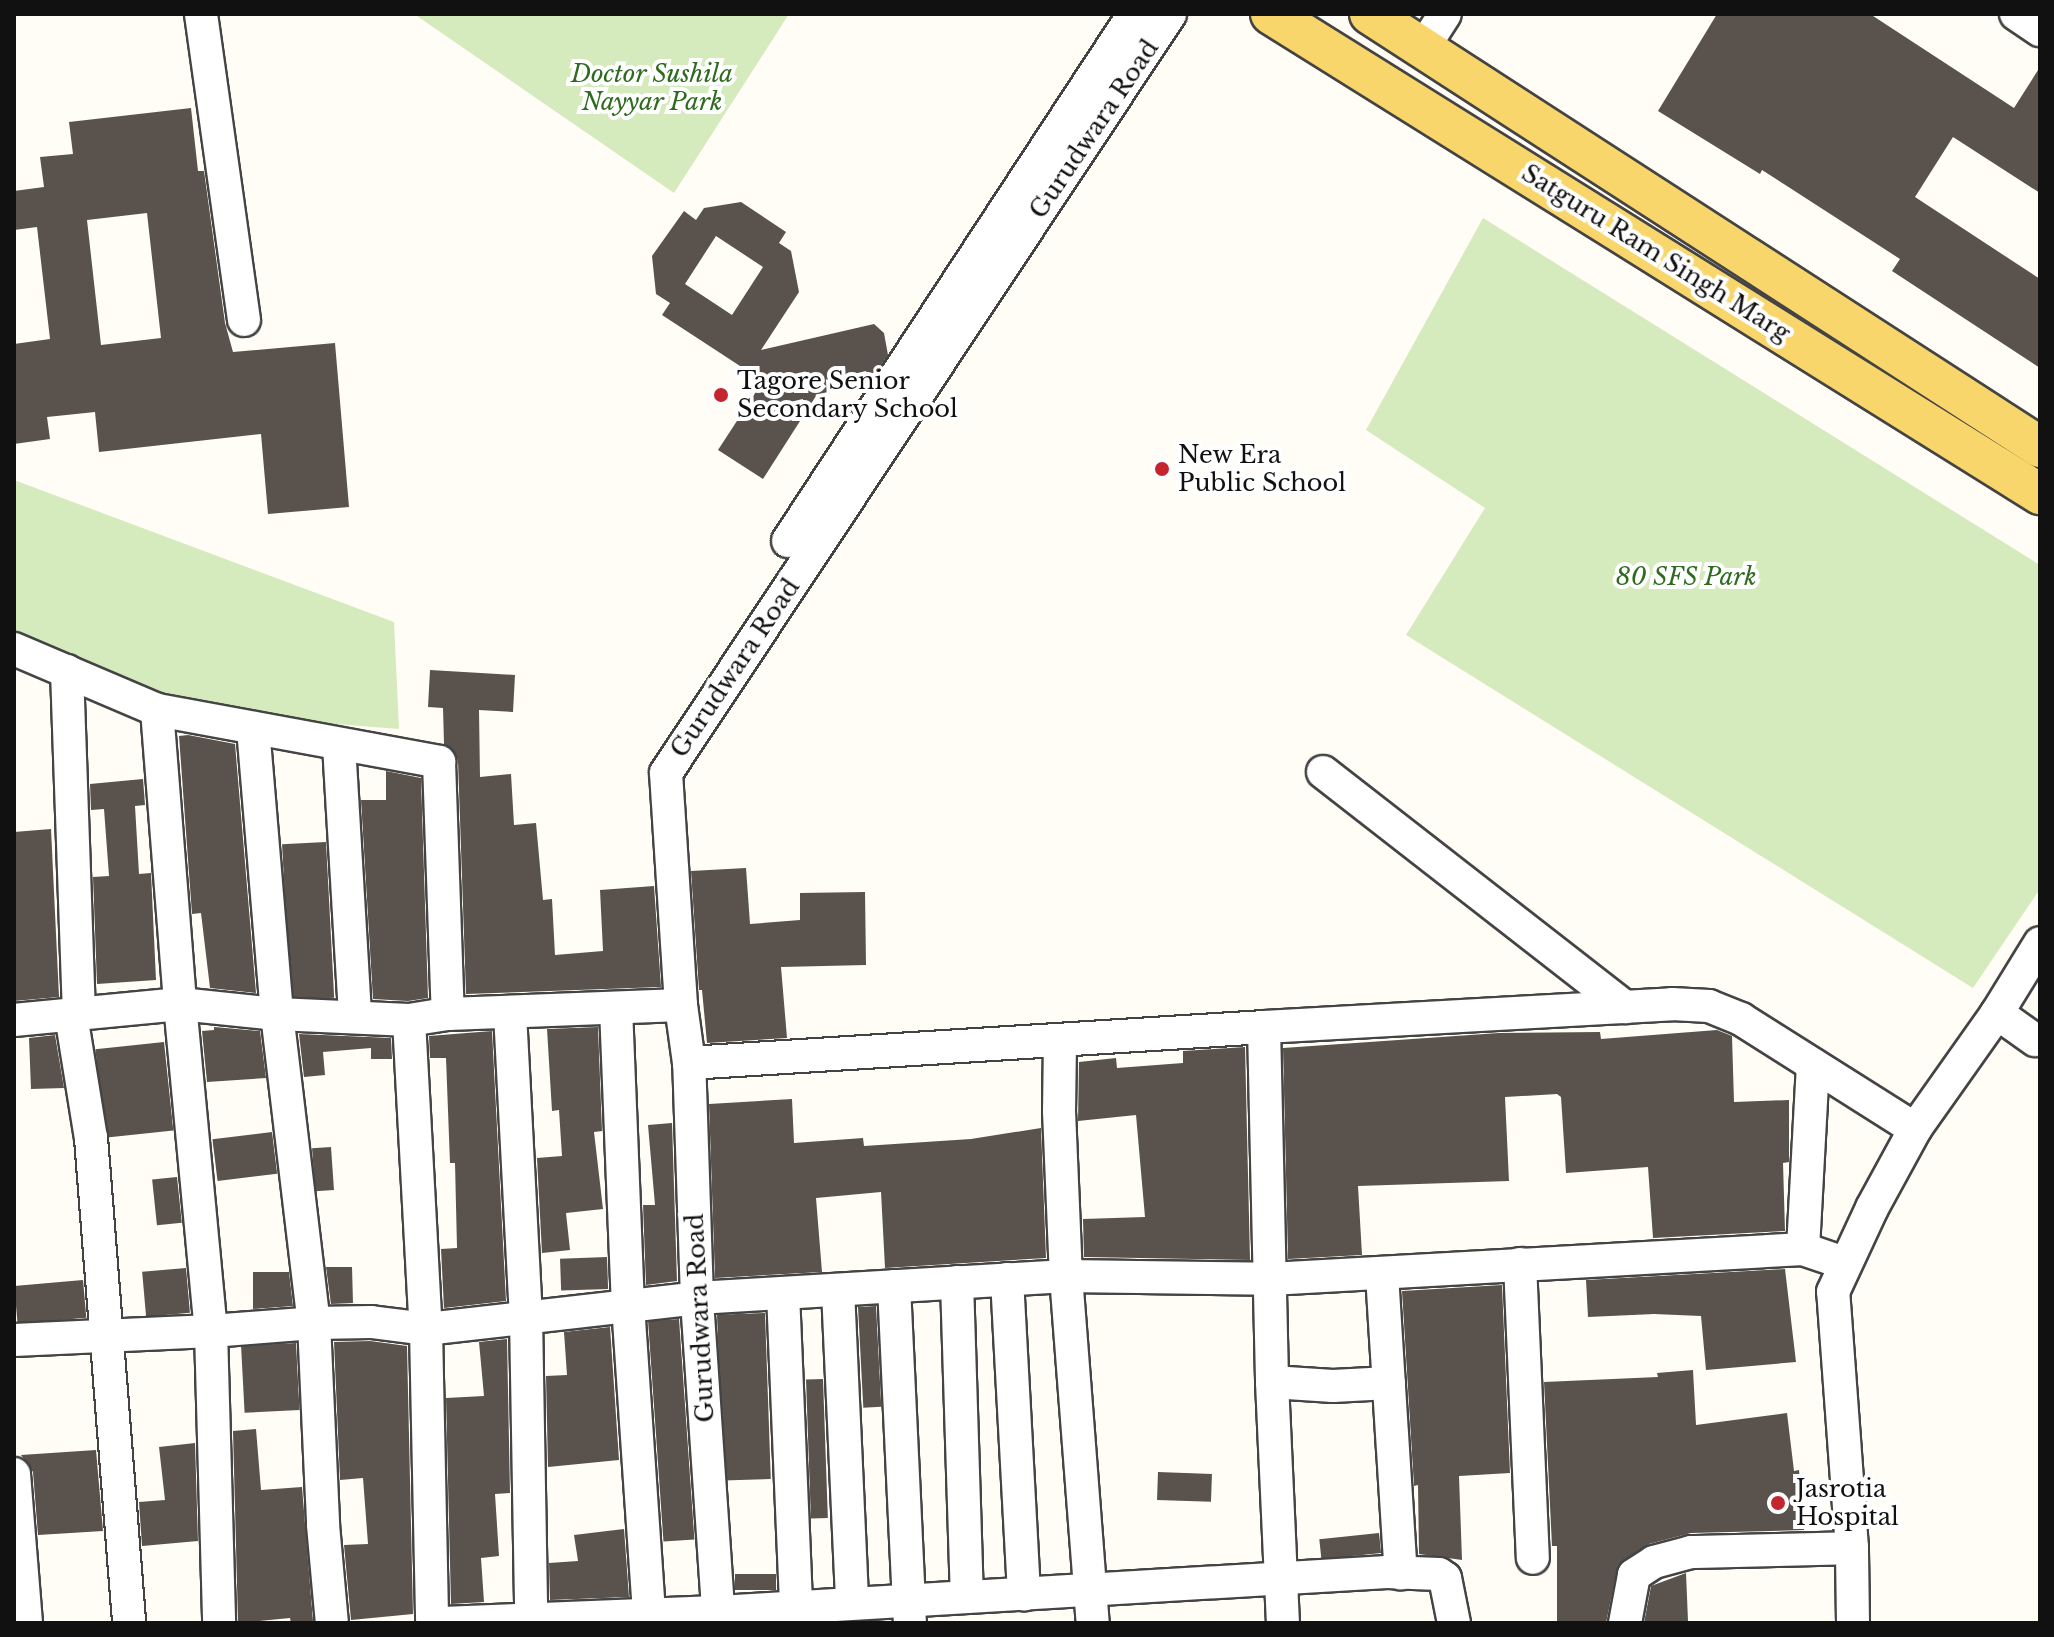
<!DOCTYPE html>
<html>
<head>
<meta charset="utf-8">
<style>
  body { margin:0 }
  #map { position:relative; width:2054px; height:1637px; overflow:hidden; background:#fffdf5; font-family:"Libre Baskerville",serif }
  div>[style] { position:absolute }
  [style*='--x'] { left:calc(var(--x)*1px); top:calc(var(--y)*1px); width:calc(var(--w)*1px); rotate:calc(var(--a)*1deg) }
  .green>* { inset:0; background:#d5ebbd }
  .building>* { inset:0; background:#5a524d; transform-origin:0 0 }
  .roads { filter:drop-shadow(2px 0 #444) drop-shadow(-2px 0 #444) drop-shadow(0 2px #444) drop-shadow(0 -2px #444) }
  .minor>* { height:32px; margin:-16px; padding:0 16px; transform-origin:16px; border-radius:16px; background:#fff }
  .major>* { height:40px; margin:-20px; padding:0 20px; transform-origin:20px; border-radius:20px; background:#f9d66b }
  .dots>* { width:22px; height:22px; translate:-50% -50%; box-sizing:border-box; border:4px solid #fff; border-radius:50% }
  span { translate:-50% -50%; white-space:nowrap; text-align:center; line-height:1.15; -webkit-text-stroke:8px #fff; paint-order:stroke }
  .park-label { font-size:24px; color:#2f6b1f; font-style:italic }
  .street-label { font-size:24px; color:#111 }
  .poi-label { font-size:24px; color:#111 }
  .left { translate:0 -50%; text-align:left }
  .frame { position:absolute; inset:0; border:16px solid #111; pointer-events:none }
</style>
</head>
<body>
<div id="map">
  <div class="green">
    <div style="clip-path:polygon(414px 14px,789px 14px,674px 193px)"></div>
    <div style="clip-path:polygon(1483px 218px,2040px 565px,2040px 889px,1973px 988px,1406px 635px,1485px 508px,1366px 430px)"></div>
    <div style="clip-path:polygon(14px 480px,394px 622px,399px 729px,149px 709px,14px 644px)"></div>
  </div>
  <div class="building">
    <div style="clip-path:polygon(1717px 14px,1870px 14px,2014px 108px,2040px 67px,2040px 193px,1953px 137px,1915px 197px,2040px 279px,2040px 368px,1892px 271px,1900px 259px,1762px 170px,1760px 174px,1658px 111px)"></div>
    <div style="clip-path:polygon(evenodd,191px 108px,198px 171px,204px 171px,225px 323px,233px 352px,335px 343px,349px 507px,268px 514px,261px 434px,99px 452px,95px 412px,47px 417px,50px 439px,14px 444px,14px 344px,50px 339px,37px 227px,14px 230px,14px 191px,44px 187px,40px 157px,73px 154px,69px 122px,191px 108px,147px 213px,161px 338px,101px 345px,87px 220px,147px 213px)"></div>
    <div style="clip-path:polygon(evenodd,741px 202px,786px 232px,779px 243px,791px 251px,799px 292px,761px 350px,874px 324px,884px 333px,888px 355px,867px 385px,816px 396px,763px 479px,718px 450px,763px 381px,662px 315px,670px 303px,656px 294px,652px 256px,684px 211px,696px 220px,704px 208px,741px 202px,716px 236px,763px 267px,732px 315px,685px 284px,716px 236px)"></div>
    <div style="clip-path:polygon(430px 670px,515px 675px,513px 712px,479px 710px,480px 777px,511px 774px,514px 825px,536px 823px,543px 900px,552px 899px,555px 955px,603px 951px,600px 890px,654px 886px,661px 987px,466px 994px,458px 761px,455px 753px,444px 744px,443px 708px,428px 707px)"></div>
    <div style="clip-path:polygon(188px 735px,235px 744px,256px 993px,210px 988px,201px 913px,192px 914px,179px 736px)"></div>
    <div style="clip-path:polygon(386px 771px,421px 778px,428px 998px,408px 1001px,373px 999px,361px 800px,386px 800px)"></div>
    <div style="clip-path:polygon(143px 779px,145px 805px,135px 806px,139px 874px,151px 873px,156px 980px,97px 984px,93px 877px,109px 876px,104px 809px,91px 810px,90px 784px)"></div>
    <div style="clip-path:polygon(51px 829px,59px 997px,14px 1001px,14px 832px)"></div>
    <div style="left:326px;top:842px;width:156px;height:44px;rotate:87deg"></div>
    <div style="clip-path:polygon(746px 868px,750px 924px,800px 920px,800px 893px,865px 892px,866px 965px,781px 967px,787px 1038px,707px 1043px,702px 990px,699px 990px,691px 871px)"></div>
    <div style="clip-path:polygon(214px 1027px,260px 1031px,266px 1078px,207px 1082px,202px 1031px,214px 1030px)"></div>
    <div style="clip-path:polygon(598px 1027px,602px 1131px,594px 1132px,603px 1209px,566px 1213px,570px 1250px,542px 1253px,537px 1158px,562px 1156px,559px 1110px,552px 1111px,547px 1029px)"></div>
    <div style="clip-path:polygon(1717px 1030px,1732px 1036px,1734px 1102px,1789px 1100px,1789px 1162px,1783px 1163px,1785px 1231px,1653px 1238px,1648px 1167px,1566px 1173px,1561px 1097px,1557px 1094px,1505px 1097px,1509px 1181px,1358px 1186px,1362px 1255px,1288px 1259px,1283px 1048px,1499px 1033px,1600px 1032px,1601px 1039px)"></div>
    <div style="clip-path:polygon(492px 1031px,506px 1301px,444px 1308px,441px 1249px,457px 1248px,455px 1163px,450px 1163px,446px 1058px,430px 1058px,429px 1036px)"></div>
    <div style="clip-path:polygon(299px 1034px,391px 1038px,392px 1059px,371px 1059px,371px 1048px,323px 1052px,325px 1075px,304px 1077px)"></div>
    <div style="clip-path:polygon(55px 1035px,64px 1088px,31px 1089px,29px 1038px)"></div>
    <div style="left:164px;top:1042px;width:89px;height:69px;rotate:84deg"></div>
    <div style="clip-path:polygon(1245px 1047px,1250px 1260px,1084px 1257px,1083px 1219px,1145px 1217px,1136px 1115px,1078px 1121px,1079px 1062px,1116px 1058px,1117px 1068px,1183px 1063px,1183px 1051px)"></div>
    <div style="clip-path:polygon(792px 1099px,794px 1143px,863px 1138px,864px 1146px,971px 1139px,1041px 1128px,1046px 1258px,885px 1268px,881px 1192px,816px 1198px,822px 1272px,715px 1278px,709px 1104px)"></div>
    <div style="clip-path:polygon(672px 1123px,677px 1281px,646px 1285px,643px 1205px,655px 1205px,648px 1125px)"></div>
    <div style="left:272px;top:1132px;width:42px;height:60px;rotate:83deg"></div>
    <div style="left:331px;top:1147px;width:43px;height:19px;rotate:86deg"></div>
    <div style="left:177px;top:1177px;width:46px;height:25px;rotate:84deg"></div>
    <div style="left:607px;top:1257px;width:32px;height:47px;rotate:88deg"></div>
    <div style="clip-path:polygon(326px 1267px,352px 1267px,353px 1303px,331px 1304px)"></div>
    <div style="left:186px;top:1268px;width:45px;height:44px;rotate:85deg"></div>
    <div style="clip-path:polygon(1785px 1269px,1796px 1362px,1706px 1370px,1701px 1316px,1654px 1314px,1588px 1317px,1586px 1280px)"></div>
    <div style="clip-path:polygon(253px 1272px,289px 1272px,293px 1306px,253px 1309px)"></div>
    <div style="left:83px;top:1280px;width:38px;height:69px;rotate:85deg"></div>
    <div style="clip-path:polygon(1502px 1285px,1510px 1473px,1459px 1476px,1462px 1560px,1419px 1554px,1418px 1485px,1414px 1486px,1402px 1291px)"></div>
    <div style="left:876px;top:1306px;width:101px;height:18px;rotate:87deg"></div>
    <div style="left:765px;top:1313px;width:166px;height:48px;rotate:88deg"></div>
    <div style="left:679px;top:1319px;width:221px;height:31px;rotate:86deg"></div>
    <div style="clip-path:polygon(610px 1327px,619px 1460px,548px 1467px,546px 1376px,567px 1375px,564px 1332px)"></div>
    <div style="clip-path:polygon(507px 1339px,510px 1493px,495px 1494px,499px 1556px,481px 1558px,484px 1602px,451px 1604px,446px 1398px,484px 1396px,479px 1342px)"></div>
    <div style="clip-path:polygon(370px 1341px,407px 1346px,413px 1614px,351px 1620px,344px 1545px,368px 1544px,363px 1478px,340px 1480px,334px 1342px)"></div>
    <div style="left:296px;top:1343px;width:67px;height:55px;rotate:87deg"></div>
    <div style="clip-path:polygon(1693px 1370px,1696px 1425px,1787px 1413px,1794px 1471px,1799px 1470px,1804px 1530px,1691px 1533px,1649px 1544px,1618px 1565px,1606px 1623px,1557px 1623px,1557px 1546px,1552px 1546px,1544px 1382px,1658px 1377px,1657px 1373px)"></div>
    <div style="left:823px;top:1379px;width:139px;height:17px;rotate:88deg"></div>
    <div style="clip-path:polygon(256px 1429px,261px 1490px,302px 1487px,313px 1621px,291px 1623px,290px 1618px,238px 1623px,233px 1431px)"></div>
    <div style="clip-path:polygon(195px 1443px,198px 1541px,142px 1546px,139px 1502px,165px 1500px,159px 1447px)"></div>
    <div style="clip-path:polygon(96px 1450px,103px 1531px,38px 1535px,33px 1472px,21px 1455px)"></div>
    <div style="left:1158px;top:1472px;width:54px;height:28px;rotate:2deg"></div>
    <div style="clip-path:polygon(624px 1529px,629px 1597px,550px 1600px,549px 1563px,578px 1561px,574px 1535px)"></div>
    <div style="left:1379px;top:1533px;width:20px;height:60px;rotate:84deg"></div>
    <div style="clip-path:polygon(1686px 1573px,1688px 1621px,1644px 1623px,1651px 1586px)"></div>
    <div style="left:776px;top:1574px;width:16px;height:41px;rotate:90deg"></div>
  </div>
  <div class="roads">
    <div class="minor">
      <div style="--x:201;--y:14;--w:309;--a:82"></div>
      <div style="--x:2016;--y:14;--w:29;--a:34"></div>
      <div style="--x:1423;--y:48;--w:40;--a:-57.1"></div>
      <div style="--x:788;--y:541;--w:630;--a:-56.71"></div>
      <div style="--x:14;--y:649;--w:155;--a:23.1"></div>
      <div style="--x:157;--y:710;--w:287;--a:10.4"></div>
      <div style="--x:439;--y:762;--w:252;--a:88"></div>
      <div style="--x:67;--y:671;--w:343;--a:88"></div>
      <div style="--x:157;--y:710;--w:295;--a:85.5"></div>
      <div style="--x:180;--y:1004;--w:328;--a:84.6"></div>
      <div style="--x:211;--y:1331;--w:292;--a:88.4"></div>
      <div style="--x:253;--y:728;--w:287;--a:85.2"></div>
      <div style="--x:277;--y:1014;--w:311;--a:83.2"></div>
      <div style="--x:314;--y:1323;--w:202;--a:87.4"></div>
      <div style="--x:323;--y:1525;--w:98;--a:84.8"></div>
      <div style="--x:339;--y:745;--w:272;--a:86.6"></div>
      <div style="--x:1323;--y:772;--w:383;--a:37.9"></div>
      <div style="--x:616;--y:1008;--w:297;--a:87.7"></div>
      <div style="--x:628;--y:1305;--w:310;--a:86.1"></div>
      <div style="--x:510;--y:1013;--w:303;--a:87"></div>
      <div style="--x:526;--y:1316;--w:301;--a:89"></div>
      <div style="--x:1997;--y:1013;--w:47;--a:35.4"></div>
      <div style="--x:71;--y:1015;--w:125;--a:80.8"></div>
      <div style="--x:91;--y:1138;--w:486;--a:85.5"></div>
      <div style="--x:14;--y:1020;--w:167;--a:-5.5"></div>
      <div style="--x:180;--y:1004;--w:98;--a:5.9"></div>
      <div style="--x:277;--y:1014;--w:132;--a:2.6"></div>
      <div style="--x:409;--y:1020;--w:39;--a:-9"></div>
      <div style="--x:448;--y:1014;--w:233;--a:-2.2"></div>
      <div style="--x:409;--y:1020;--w:309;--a:86.9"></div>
      <div style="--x:426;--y:1329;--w:294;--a:88.8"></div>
      <div style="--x:1264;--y:1027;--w:355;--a:88.7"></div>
      <div style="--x:1272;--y:1382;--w:241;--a:87.4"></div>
      <div style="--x:1060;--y:1041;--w:70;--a:90.8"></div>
      <div style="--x:1059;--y:1111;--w:165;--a:87.6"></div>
      <div style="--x:1066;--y:1276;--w:348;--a:85.6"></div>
      <div style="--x:689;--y:1063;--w:576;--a:-3.58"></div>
      <div style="--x:1264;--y:1027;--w:409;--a:-3.2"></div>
      <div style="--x:1672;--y:1004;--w:37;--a:3"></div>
      <div style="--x:1709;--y:1006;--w:35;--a:22"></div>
      <div style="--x:1741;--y:1019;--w:206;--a:32.3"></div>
      <div style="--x:1803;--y:1249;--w:184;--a:-86.9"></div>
      <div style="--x:1520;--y:1264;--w:294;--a:87.5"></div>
      <div style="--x:1382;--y:1275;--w:299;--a:86.4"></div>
      <div style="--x:1007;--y:1279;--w:316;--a:86.9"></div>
      <div style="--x:957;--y:1282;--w:315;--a:88.2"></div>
      <div style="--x:894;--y:1286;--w:337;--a:87.3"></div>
      <div style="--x:838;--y:1290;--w:313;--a:87.4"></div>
      <div style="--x:783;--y:1293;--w:313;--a:87.6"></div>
      <div style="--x:14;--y:1340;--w:197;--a:-2.6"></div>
      <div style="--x:211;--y:1331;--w:103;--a:-4.4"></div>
      <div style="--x:314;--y:1323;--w:57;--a:-1"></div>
      <div style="--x:371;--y:1322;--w:55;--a:7.3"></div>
      <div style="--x:426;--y:1329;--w:273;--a:-6.5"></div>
      <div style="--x:697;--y:1298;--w:370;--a:-3.4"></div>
      <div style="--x:1066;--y:1276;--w:204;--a:0.8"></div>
      <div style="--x:1270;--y:1279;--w:534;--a:-3.22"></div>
      <div style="--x:1803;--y:1249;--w:43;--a:18.9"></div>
      <div style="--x:1272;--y:1382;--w:61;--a:3.8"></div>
      <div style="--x:1333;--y:1386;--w:56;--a:-3.1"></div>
      <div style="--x:14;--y:1474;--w:149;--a:85.4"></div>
      <div style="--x:440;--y:1623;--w:279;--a:-2.3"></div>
      <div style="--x:719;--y:1612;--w:669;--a:-3.43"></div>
      <div style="--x:1387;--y:1572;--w:52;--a:2.2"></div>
      <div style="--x:1439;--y:1574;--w:7;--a:34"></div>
      <div style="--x:1445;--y:1578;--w:46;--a:78.7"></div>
      <div style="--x:719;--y:1623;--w:326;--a:-93.9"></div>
      <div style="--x:697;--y:1298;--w:235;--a:-91.9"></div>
      <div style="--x:689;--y:1063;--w:59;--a:-97.9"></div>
      <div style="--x:681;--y:1005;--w:232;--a:-93.7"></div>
      <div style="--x:666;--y:773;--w:911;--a:-56.41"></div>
      <div style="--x:1625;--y:1623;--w:49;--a:-79.4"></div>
      <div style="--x:1634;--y:1575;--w:24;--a:-33"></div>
      <div style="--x:1654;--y:1562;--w:38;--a:-15"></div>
      <div style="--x:1691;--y:1552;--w:161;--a:-1.4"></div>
      <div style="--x:1853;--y:1623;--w:75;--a:-90.8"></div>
      <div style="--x:1852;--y:1548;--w:257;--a:-94.2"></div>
      <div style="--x:1833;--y:1292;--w:93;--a:-65.1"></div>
      <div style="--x:1872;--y:1208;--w:90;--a:-61.4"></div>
      <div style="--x:1915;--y:1129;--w:142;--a:-54.7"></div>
      <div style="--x:1997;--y:1013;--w:82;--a:-58.4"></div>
    </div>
    <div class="major">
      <div style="--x:1271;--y:14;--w:907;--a:31.97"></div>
      <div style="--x:1370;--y:14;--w:798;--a:32.87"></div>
    </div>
  </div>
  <div class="dots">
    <div style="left:721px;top:395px;background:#c4262e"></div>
    <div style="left:1162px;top:469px;background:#c4262e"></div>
    <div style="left:1778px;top:1503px;background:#c4262e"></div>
  </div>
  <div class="park-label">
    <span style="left:652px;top:88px">Doctor Sushila<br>Nayyar Park</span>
    <span style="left:1686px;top:577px">80 SFS Park</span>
  </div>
  <div class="street-label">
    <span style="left:1094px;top:129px;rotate:-56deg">Gurudwara Road</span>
    <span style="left:1656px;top:253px;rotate:32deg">Satguru Ram Singh Marg</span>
    <span style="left:735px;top:668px;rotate:-56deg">Gurudwara Road</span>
    <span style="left:700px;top:1318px;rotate:-93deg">Gurudwara Road</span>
  </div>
  <div class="poi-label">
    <span class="left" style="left:737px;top:395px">Tagore Senior<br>Secondary School</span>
    <span class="left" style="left:1178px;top:469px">New Era<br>Public School</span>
    <span class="left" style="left:1796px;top:1503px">Jasrotia<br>Hospital</span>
  </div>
  <div class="frame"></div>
</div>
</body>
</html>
